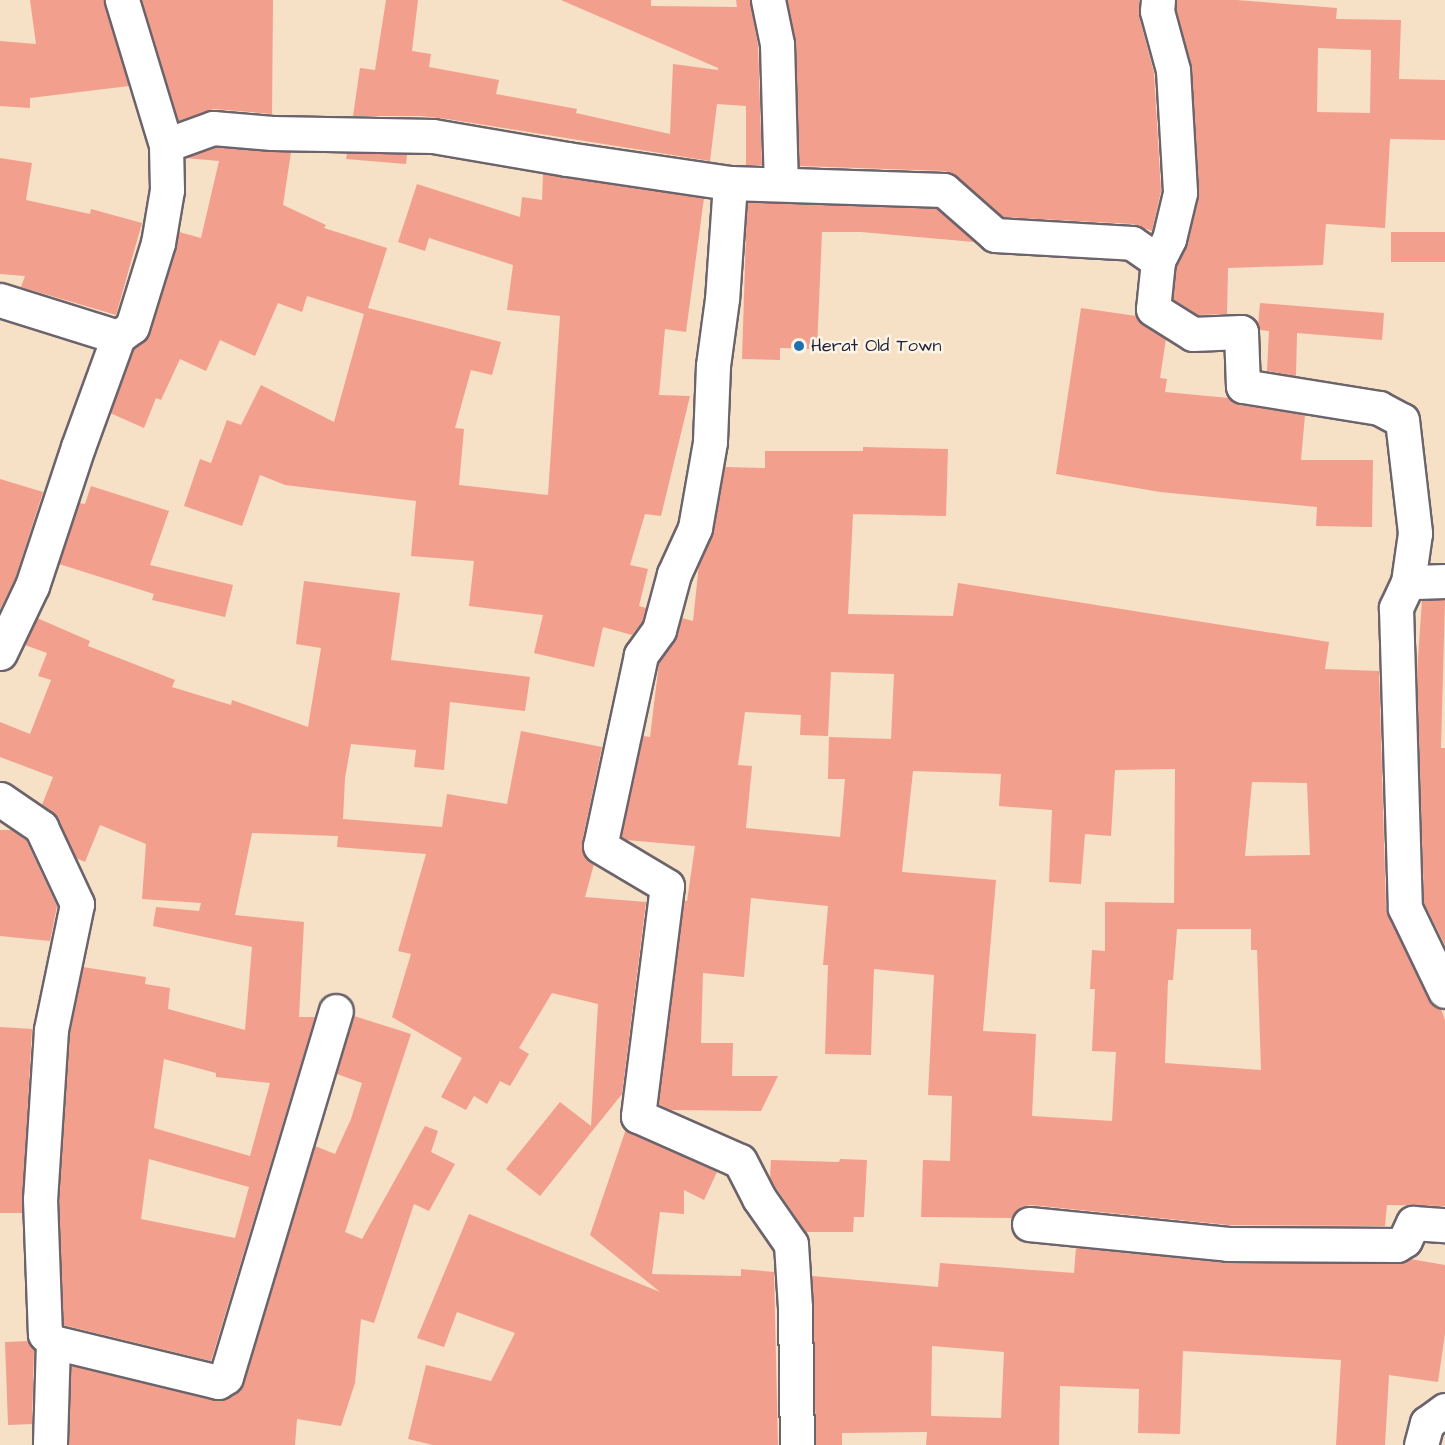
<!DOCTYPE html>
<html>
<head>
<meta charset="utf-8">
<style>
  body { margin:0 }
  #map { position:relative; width:1445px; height:1445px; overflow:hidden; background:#f6e0c6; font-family:"Architects Daughter",sans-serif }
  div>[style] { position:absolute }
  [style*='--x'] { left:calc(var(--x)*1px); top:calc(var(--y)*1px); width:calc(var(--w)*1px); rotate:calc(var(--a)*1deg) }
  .building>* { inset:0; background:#f29f8d; transform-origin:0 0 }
  .roads { filter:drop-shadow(2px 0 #6c646c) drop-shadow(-2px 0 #6c646c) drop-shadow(0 2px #6c646c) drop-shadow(0 -2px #6c646c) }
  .minor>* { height:33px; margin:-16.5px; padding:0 16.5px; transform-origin:16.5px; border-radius:16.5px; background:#fff }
  .dots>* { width:16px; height:16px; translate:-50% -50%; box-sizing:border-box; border:3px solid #fcf5e5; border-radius:50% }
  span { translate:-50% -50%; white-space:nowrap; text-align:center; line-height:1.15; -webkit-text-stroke:5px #fcf5e5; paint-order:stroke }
  .poi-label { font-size:18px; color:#22223b }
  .left { translate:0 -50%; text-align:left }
</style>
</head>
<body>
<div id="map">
  <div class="building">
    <div style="clip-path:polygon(30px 0,104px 0,129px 86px,30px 98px,30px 108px,0 106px,0 41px,36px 44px)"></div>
    <div style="clip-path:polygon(142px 0,273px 0,272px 114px,214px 109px,178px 121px)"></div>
    <div style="clip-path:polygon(386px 0,418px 0,412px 51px,431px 54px,429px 67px,499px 80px,496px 94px,577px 109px,576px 113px,670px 134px,673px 64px,718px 70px,718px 68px,561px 0,651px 0,651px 6px,737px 7px,736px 0,750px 0,758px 46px,762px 165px,746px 165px,746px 106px,717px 104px,710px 161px,447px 119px,421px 116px,353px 116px,360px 68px,375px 70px)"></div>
    <div style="clip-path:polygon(787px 0,1139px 0,1139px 16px,1154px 73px,1161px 191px,1152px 231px,1133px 224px,1003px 217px,956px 176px,945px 171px,799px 166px,796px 43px)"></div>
    <div style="clip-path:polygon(evenodd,1176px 0,1236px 0,1337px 8px,1336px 19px,1401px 20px,1399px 79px,1445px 80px,1445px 140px,1390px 139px,1385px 228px,1326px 224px,1323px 265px,1228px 268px,1227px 314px,1198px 315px,1173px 299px,1176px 266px,1187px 243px,1199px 192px,1192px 69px,1176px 9px,1176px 0,1318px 48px,1371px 50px,1370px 113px,1317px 112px,1318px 48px)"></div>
    <div style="clip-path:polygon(216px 147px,291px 152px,283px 205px,326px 225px,324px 228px,387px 248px,368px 308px,501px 342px,492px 375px,471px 370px,455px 428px,464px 429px,459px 485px,548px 495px,560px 316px,507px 310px,513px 265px,429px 238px,425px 251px,398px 242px,417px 184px,520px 217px,522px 197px,542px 200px,543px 174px,704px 198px,686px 332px,665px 329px,659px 395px,690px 396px,661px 516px,645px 514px,630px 565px,648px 569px,639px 606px,646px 608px,642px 622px,632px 635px,603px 627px,594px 667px,534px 653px,543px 615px,469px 606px,474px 561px,411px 556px,416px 501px,285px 485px,260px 475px,242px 526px,184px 506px,200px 459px,211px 463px,227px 420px,241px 425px,261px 385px,334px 422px,364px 314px,307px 296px,302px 312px,278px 303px,255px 356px,220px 340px,206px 371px,180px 359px,161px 400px,156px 398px,144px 428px,110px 413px,134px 349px,150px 333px,179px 232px,201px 238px,219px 161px,185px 158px)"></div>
    <div style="clip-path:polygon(347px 153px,407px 154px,406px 164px,346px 159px)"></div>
    <div style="clip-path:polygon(0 158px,32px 163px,26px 200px,90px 214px,91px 209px,142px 223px,116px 315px,21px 287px,25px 276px,0 274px)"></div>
    <div style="clip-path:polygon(747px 202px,937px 209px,974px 242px,861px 232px,822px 232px,817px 349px,780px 348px,780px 360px,742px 359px)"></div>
    <div style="left:1445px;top:232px;width:30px;height:54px;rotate:90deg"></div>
    <div style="clip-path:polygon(1260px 303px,1384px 313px,1382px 340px,1297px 333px,1296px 376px,1267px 371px,1269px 331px,1260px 330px,1258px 326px)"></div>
    <div style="clip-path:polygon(1081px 308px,1136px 316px,1143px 325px,1166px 339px,1160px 378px,1167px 379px,1165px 392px,1229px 398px,1240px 405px,1305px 415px,1301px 460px,1373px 460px,1372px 527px,1316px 526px,1317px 507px,1160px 492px,1056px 474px)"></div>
    <div style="clip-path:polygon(evenodd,863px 447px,948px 449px,946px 516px,853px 514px,848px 614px,953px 616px,958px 583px,1329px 642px,1325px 669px,1379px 671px,1386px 909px,1428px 999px,1441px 1009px,1445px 1020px,1445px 1206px,1387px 1205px,1385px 1226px,1229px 1225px,1031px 1205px,1021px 1207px,1012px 1218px,921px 1217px,923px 1160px,950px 1161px,952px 1096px,928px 1095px,934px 975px,874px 969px,871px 1055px,825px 1054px,828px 965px,823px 965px,828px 906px,751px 898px,744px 977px,703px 973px,701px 1043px,733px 1043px,732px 1076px,778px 1076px,761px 1111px,671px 1110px,658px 1104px,684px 901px,687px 901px,695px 846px,626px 840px,621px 837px,643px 736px,650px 737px,659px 663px,674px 641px,682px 618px,693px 621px,699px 564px,713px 531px,725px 467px,765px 468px,765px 451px,863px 451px,863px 447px,831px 672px,894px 674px,891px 739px,829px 737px,828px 779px,845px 779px,840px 837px,746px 828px,752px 766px,738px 765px,745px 712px,801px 715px,800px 735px,828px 736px,831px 672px,863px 447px,1175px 769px,1174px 903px,1105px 902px,1105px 951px,1092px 950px,1090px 989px,1095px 989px,1092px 1051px,1116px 1052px,1112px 1121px,1032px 1116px,1036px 1034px,983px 1031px,996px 880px,902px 872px,913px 771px,1001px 774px,999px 806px,1052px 810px,1049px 882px,1081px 884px,1085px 834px,1111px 836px,1115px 770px,1175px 769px,863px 447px,1252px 782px,1307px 783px,1310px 855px,1245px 856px,1252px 782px,863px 447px,1177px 929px,1251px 929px,1251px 950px,1257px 950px,1261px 1070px,1165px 1063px,1168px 980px,1173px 980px,1177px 929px)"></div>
    <div style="clip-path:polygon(0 479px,43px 492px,15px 579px,0 609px)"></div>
    <div style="clip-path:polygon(91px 486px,169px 511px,150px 565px,233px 585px,225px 617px,152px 600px,154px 594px,59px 564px,79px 503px,85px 504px)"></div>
    <div style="clip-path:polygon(evenodd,304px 581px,400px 593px,391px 660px,530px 677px,525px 711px,450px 702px,444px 770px,414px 767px,416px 750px,351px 744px,345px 778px,343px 819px,442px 827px,447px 794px,507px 804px,521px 731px,602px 747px,582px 842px,583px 854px,594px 864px,585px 897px,646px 902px,622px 1094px,540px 1196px,506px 1169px,560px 1102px,591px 1126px,598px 1004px,552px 993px,519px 1048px,529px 1054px,510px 1086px,500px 1081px,487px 1104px,474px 1096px,466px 1110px,441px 1097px,462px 1058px,392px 1017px,411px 954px,398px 951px,426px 854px,337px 847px,338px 836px,252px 833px,235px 915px,304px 922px,299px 1017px,315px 1017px,211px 1361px,63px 1325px,59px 1199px,70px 1033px,83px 967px,146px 977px,145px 984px,170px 988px,168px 1009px,245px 1030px,252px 947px,153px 926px,156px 907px,199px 911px,201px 903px,142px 899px,146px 844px,100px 825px,85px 862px,76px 858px,58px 819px,42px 805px,53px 777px,0 757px,0 722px,30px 734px,51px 680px,38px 676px,47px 653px,25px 645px,37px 618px,90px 641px,88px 646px,175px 680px,172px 687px,231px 705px,232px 700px,308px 727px,321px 648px,296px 644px,304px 581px,164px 1059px,216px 1073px,216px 1077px,270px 1083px,250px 1156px,154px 1128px,164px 1059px,304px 581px,149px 1159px,249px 1187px,235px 1238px,141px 1219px,149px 1159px)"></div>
    <div style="clip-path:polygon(1422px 600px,1445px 600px,1441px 748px,1445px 748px,1445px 945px,1424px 903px,1417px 673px)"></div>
    <div style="clip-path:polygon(0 830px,12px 830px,26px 840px,57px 906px,50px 941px,0 936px)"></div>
    <div style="clip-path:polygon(354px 1016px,411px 1034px,345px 1232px,362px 1239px,425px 1126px,438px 1131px,431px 1152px,455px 1164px,429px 1211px,414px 1204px,374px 1323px,361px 1319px,355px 1383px,341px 1426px,297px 1419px,295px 1445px,69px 1445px,71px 1366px,214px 1400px,228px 1398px,244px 1383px,315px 1146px,335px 1154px,351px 1119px,362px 1083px,337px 1074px)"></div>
    <div style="clip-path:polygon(0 1027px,32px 1029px,22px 1213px,0 1213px)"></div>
    <div style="clip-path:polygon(626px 1129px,717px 1172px,704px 1200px,684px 1190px,684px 1214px,660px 1212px,652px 1274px,741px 1276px,741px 1269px,774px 1272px,778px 1445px,433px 1445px,408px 1439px,426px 1365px,491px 1381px,515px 1333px,457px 1312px,444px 1347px,417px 1338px,469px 1214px,660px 1292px,590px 1235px)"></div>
    <div style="clip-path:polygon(840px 1159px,867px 1160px,864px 1217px,854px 1217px,853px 1232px,806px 1232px,770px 1179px,771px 1160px,839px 1162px)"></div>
    <div style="clip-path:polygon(evenodd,1076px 1248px,1228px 1263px,1397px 1264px,1410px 1259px,1445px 1265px,1445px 1334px,1438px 1382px,1389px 1375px,1385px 1445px,1336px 1445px,1341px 1360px,1183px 1351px,1180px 1434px,1138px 1433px,1139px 1389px,1060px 1386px,1059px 1445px,926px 1445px,927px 1432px,842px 1433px,842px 1445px,816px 1445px,812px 1276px,938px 1287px,940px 1263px,1074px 1273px,1076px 1248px,932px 1346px,1004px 1352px,1001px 1418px,931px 1416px,932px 1346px)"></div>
    <div style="clip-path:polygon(29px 1341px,34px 1350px,32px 1424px,8px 1425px,5px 1342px)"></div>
  </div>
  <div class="roads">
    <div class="minor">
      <div style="--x:768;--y:0;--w:45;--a:78.4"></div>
      <div style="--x:777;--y:44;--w:139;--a:88.4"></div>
      <div style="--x:1158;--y:0;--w:11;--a:95"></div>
      <div style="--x:1157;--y:11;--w:61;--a:74.8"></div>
      <div style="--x:1173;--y:70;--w:123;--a:86.7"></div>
      <div style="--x:1180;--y:193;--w:47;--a:103.4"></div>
      <div style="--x:1169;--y:239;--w:25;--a:117"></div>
      <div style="--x:1158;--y:261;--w:48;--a:95.9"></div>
      <div style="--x:1153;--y:309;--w:47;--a:32"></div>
      <div style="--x:1193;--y:334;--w:48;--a:-2.4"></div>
      <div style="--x:1241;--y:332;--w:54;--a:87.9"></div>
      <div style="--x:1243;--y:386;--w:138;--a:9.2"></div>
      <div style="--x:1379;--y:408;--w:26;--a:28"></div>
      <div style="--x:1402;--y:420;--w:114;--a:83.4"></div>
      <div style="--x:1415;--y:533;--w:49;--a:98.1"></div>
      <div style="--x:166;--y:145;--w:50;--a:-19.9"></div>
      <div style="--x:213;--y:128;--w:59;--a:4.8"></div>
      <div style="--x:272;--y:133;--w:161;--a:1.1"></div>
      <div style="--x:433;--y:136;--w:136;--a:9.7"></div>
      <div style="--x:567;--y:159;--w:165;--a:8.4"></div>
      <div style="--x:730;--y:183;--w:214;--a:1.9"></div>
      <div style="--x:944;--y:190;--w:68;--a:41.4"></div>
      <div style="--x:995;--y:235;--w:137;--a:3.3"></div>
      <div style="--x:1132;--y:243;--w:32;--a:35"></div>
      <div style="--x:730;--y:183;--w:116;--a:93.9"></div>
      <div style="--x:722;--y:299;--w:68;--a:97.7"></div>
      <div style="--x:713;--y:366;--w:76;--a:92.3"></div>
      <div style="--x:710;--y:442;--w:87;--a:99.9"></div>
      <div style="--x:695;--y:528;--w:51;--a:114.5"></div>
      <div style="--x:674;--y:574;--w:58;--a:105"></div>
      <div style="--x:659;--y:630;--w:31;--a:126"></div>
      <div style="--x:641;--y:655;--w:195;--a:102.1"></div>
      <div style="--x:600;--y:846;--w:78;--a:30.8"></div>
      <div style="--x:667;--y:886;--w:232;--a:97.2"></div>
      <div style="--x:638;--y:1116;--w:111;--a:23.8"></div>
      <div style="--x:740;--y:1161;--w:42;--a:62.8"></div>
      <div style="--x:759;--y:1198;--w:56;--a:55.2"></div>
      <div style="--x:791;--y:1244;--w:63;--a:86.4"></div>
      <div style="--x:795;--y:1307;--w:138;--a:89.2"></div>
      <div style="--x:0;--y:300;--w:124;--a:17.4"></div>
      <div style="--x:1445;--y:581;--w:37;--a:178"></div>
      <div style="--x:1408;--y:582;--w:29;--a:115"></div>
      <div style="--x:1396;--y:608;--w:300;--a:88.3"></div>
      <div style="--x:1405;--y:908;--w:92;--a:64.3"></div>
      <div style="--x:0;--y:653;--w:74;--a:-64.5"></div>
      <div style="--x:32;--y:586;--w:146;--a:-71.7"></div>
      <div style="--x:78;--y:447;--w:117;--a:-70"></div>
      <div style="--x:118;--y:337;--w:17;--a:-36"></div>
      <div style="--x:132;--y:327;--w:88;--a:-72.8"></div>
      <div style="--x:158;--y:243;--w:54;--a:-80.4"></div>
      <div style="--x:167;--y:190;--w:45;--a:-91.3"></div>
      <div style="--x:166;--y:145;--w:152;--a:-106.9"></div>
      <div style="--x:0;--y:799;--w:50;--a:34.3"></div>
      <div style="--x:41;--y:827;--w:85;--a:64.9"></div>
      <div style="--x:77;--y:904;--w:129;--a:101.7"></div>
      <div style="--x:51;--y:1030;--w:169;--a:93.7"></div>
      <div style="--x:40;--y:1199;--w:135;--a:87.9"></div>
      <div style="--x:45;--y:1334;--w:11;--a:45"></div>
      <div style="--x:53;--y:1342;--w:103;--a:91.7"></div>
      <div style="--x:1029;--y:1224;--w:200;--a:5.7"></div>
      <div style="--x:1228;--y:1244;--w:169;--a:0.3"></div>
      <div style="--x:1397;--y:1245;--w:9;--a:-32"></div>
      <div style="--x:1405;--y:1240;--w:19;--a:-65"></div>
      <div style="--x:1413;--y:1223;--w:32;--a:4"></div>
      <div style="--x:53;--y:1342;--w:170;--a:13.6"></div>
      <div style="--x:218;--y:1382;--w:9;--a:-32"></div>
      <div style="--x:226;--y:1377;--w:382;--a:-73.3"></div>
      <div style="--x:1421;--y:1445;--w:23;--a:-75"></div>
      <div style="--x:1427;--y:1423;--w:22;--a:-36"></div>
    </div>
  </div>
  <div class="dots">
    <div style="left:799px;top:346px;background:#1f6fb2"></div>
  </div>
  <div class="poi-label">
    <span class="left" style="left:811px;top:346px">Herat Old Town</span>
  </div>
</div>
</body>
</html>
